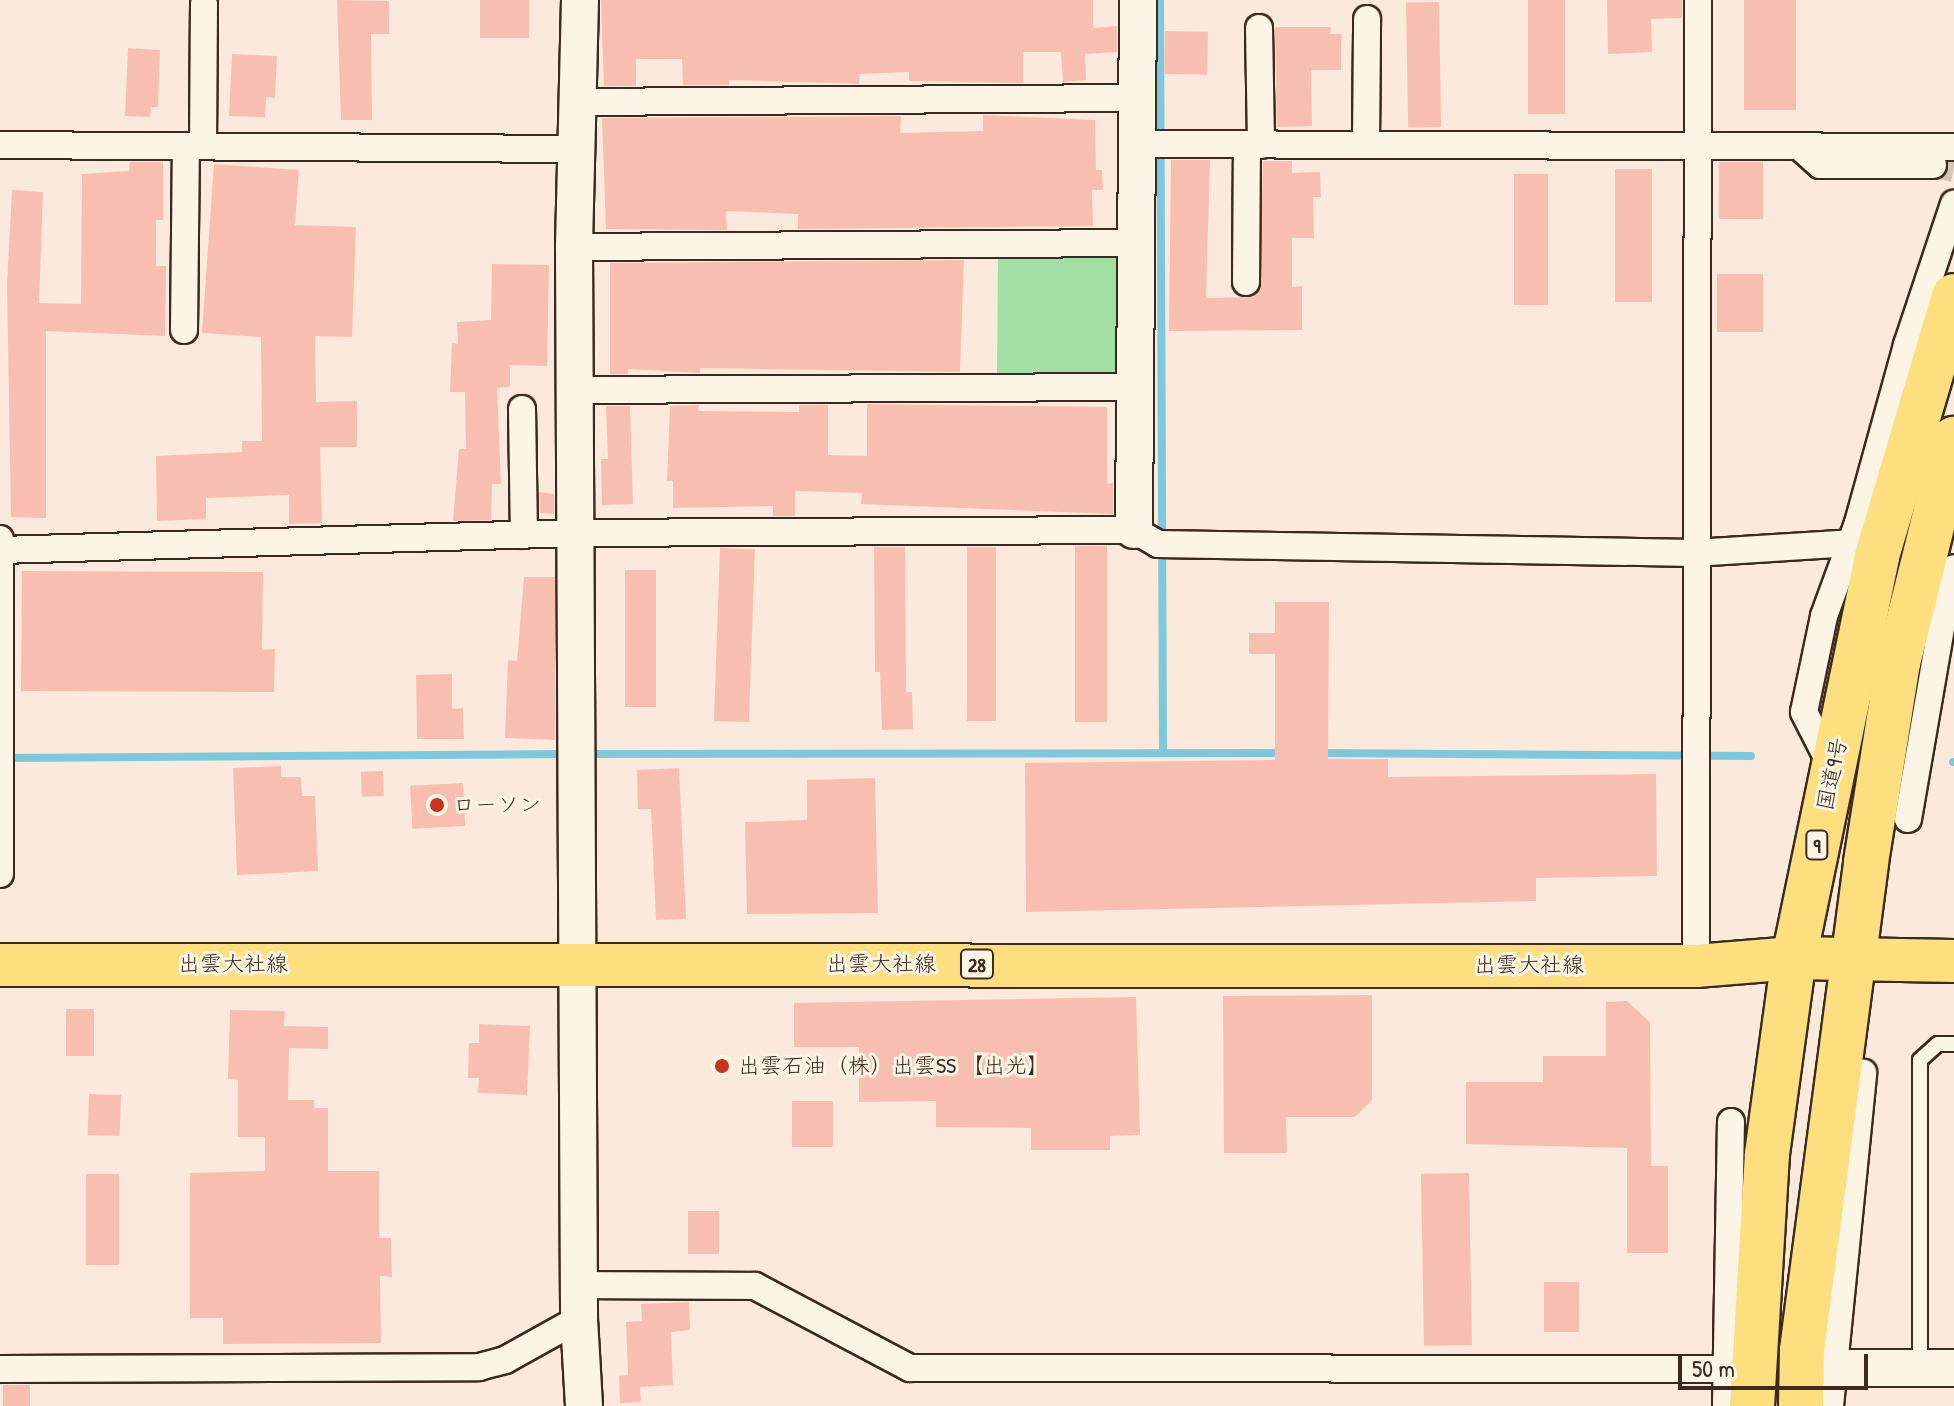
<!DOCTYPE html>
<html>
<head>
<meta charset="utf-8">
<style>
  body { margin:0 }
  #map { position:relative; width:1954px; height:1406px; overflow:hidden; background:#fbeadb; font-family:"Patrick Hand","Klee One",sans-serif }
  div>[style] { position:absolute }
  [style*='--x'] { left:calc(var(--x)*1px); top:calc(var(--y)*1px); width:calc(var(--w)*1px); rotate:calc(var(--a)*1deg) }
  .green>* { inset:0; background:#a2dfa5 }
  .stream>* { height:8px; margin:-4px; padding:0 4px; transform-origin:4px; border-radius:4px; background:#7dc8dd }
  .building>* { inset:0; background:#f9beb2; transform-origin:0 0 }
  .street-tunnel>* { height:26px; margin-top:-13px; transform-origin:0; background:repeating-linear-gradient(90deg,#d5c4b5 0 26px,transparent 0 39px) }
  .roads { filter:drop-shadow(2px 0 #3b2a1e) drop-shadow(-2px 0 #3b2a1e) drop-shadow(0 2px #3b2a1e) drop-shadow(0 -2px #3b2a1e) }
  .lane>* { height:14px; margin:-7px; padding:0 7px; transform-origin:7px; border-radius:7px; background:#fcf5e5 }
  .street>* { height:26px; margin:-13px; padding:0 13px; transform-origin:13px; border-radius:13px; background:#fcf5e5 }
  .secondary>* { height:36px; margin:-18px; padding:0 18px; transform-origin:18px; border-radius:18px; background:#fcf5e5 }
  .primary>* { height:42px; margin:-21px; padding:0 21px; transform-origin:21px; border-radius:21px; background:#fddf80 }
  .highway>* { height:44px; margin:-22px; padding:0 22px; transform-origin:22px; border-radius:22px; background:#fddf80 }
  .dots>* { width:22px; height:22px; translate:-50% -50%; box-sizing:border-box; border:4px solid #fcf5e5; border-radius:50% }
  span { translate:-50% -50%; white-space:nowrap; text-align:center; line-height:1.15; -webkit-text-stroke:6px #fcf5e5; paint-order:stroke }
  .shield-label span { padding:2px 6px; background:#fcf5e5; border:2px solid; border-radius:6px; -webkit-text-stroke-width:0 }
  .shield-label { font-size:20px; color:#3b2a1e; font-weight:700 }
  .street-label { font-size:22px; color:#3b2a1e }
  .poi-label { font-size:22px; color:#3b2a1e }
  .left { translate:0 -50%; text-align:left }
  .scale { position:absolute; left:1678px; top:1354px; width:190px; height:36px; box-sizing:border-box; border:4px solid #3b2a1e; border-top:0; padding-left:10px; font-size:24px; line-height:28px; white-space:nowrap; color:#3b2a1e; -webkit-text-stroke:6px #fcf5e5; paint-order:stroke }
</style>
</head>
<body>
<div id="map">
  <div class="green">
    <div style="clip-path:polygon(1124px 256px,1127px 364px,1113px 376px,997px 374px,998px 257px)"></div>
  </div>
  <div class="stream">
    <div style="--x:1160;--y:0;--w:752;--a:89.77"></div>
    <div style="--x:1320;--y:753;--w:431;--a:0.4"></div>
    <div style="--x:584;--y:754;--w:698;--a:-0.08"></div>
    <div style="--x:4;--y:758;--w:562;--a:-0.41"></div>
    <div style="--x:1953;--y:762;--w:1;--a:0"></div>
  </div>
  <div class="building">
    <div style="clip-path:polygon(337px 0,389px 1px,389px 34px,371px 34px,372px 120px,341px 120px)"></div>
    <div style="left:480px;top:0;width:49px;height:38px"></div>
    <div style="clip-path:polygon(601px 0,1093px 0,1093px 28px,1117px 26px,1117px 52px,1085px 54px,1086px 80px,1063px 82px,1061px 52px,1023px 52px,1023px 83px,909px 81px,909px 72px,859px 74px,859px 84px,729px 80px,729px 85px,683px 85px,682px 59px,636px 59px,636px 86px,604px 86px)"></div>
    <div style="left:1528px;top:0;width:37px;height:114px"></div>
    <div style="clip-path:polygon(1607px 0,1682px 0,1682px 18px,1651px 19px,1652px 52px,1608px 54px)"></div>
    <div style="left:1744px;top:0;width:52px;height:110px"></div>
    <div style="left:1439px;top:2px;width:125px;height:33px;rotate:89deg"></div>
    <div style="clip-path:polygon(1275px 27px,1331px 27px,1330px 34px,1341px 34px,1341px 70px,1311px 70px,1312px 126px,1277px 127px)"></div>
    <div style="left:1165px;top:31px;width:43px;height:43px;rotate:1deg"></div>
    <div style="clip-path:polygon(128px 48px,160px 50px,158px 107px,151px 107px,150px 117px,125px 116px)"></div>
    <div style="clip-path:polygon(232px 54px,277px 56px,275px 98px,266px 97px,265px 117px,229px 116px)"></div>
    <div style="clip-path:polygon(983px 115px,1095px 120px,1096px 170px,1102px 170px,1103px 190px,1092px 190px,1093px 226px,798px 229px,798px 214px,726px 211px,727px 230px,606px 229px,602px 118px,901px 116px,900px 133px,983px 131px)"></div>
    <div style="clip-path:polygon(1171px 160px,1210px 160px,1206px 298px,1254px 297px,1260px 289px,1263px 161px,1292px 161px,1292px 173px,1320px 172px,1321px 197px,1313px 197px,1314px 238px,1292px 238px,1292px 287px,1302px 286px,1302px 330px,1169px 331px)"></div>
    <div style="clip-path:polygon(130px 162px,163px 162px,163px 220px,156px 220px,156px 266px,166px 266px,165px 336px,46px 331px,46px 518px,11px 517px,7px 285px,12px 190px,43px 192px,39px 303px,81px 304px,82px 174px,129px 171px)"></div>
    <div style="left:1719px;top:162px;width:44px;height:57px"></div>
    <div style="clip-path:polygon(214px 164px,299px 170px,295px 225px,356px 227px,352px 337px,315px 336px,316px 402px,357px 401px,357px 447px,320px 447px,322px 523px,289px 524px,289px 495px,206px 498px,206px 519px,157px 521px,156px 456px,242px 452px,242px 441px,262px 441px,261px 337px,202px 333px)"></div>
    <div style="left:1615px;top:169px;width:37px;height:133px"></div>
    <div style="left:1514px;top:174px;width:34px;height:131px"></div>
    <div style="clip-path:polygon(964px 260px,960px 372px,700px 368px,700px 373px,628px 369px,628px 374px,610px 374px,610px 263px)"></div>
    <div style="clip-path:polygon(492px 264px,549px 265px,547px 366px,510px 365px,510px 387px,497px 388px,501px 484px,492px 484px,491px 520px,453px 521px,459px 449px,466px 449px,465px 392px,450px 392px,452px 343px,458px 344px,457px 322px,491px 320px)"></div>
    <div style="left:1717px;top:274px;width:46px;height:58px"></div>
    <div style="clip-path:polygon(867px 404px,1107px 407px,1107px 484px,1113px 483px,1113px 514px,861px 504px,862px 493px,795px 491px,795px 516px,773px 516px,773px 506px,673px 508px,673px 481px,667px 481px,670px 406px,699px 405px,698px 411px,799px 412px,799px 405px,828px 405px,828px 455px,867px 456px)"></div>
    <div style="clip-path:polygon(606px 406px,630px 406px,633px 504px,602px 505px,601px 459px,608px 459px)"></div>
    <div style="clip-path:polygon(539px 492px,554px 494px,554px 514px,540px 513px)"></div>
    <div style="left:1075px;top:546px;width:32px;height:176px"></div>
    <div style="clip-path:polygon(874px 547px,905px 547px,906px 692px,912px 692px,913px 729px,882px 730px,880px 672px,875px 672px)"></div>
    <div style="left:967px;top:547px;width:29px;height:174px"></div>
    <div style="left:720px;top:548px;width:35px;height:173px;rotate:2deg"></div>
    <div style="left:625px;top:570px;width:31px;height:137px"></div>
    <div style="clip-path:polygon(22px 571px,263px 572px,262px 650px,275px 649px,274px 692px,21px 691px)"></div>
    <div style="clip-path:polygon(524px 577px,555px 577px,555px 740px,505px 738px,508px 660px,517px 661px)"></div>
    <div style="clip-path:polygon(1275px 602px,1329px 602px,1328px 759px,1388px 759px,1388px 777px,1656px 774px,1657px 876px,1536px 878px,1536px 901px,1026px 912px,1025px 763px,1275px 760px,1275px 654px,1249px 654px,1249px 633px,1275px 633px)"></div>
    <div style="clip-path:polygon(452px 674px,452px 709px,463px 708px,464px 739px,417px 739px,416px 675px)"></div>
    <div style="clip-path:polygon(281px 766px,281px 777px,301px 777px,302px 796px,315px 796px,318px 871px,237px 875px,233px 768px)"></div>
    <div style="clip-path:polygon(679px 768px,686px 919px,656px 920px,651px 809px,638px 809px,637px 770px)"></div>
    <div style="left:383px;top:771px;width:25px;height:22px;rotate:88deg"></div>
    <div style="clip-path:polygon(875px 778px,878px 913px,747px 914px,745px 822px,807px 820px,807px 780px)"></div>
    <div style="left:463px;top:783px;width:43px;height:53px;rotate:87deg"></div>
    <div style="clip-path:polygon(1372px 995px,1372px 1100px,1355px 1117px,1286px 1117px,1287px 1153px,1224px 1153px,1223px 996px)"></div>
    <div style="clip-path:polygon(1136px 997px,1140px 1135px,1110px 1136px,1110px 1150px,1031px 1150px,1031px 1128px,936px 1127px,936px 1101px,859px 1102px,859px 1047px,794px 1047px,794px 1003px)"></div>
    <div style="clip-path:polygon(1627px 1001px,1650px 1022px,1651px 1166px,1668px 1166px,1668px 1253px,1627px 1253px,1627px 1148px,1466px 1144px,1466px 1082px,1543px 1082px,1543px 1056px,1606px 1056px,1606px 1002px)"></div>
    <div style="left:66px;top:1009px;width:28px;height:47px"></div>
    <div style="clip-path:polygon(230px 1010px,285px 1011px,284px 1026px,328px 1027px,328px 1049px,289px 1048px,288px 1100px,314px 1100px,314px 1108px,328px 1108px,328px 1171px,379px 1171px,379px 1238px,391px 1238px,392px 1277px,380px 1276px,381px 1343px,223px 1344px,223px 1318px,190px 1318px,190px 1173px,265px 1171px,265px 1137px,238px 1137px,238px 1080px,228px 1079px)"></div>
    <div style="clip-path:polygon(479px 1024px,530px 1026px,527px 1095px,478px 1093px,479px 1078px,468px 1078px,469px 1043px,479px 1043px)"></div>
    <div style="left:89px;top:1094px;width:32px;height:41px;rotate:2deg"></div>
    <div style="left:833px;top:1101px;width:46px;height:41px;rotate:90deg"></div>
    <div style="left:1469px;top:1173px;width:172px;height:48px;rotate:89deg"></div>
    <div style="left:86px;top:1174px;width:33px;height:91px"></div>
    <div style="left:688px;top:1211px;width:31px;height:43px"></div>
    <div style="left:1544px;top:1282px;width:35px;height:50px"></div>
    <div style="clip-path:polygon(689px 1302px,690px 1330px,671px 1332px,673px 1385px,640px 1387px,641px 1402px,620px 1403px,619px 1376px,628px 1375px,626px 1322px,642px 1321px,641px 1304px)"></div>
    <div style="left:30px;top:1385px;width:21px;height:27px;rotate:90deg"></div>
  </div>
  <div class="street-tunnel">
    <div style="--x:1933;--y:165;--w:21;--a:11"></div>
  </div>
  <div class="roads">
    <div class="lane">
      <div style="--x:1920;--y:1367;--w:307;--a:-90"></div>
      <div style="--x:1920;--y:1060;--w:24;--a:-42"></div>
      <div style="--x:1938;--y:1044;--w:16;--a:0"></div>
    </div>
    <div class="street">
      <div style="--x:1259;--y:28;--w:117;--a:89"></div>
      <div style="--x:577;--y:102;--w:559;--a:-0.41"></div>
      <div style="--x:1136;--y:144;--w:818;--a:0.21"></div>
      <div style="--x:0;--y:145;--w:576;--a:0.4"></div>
      <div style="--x:1366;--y:145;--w:126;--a:-89.5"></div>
      <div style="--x:203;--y:146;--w:142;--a:-89.6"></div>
      <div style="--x:1800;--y:147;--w:27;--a:42"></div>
      <div style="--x:1820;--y:165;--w:113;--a:0"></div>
      <div style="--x:574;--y:247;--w:562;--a:-0.41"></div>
      <div style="--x:1246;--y:282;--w:137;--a:-89.6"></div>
      <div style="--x:184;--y:330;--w:184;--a:-89.4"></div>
      <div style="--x:575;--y:390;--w:563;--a:-0.31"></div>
      <div style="--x:522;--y:409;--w:126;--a:89.1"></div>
      <div style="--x:0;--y:539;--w:335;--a:90"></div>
      <div style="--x:0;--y:550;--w:578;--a:-1.68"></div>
      <div style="--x:578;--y:533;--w:556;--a:-0.31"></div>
      <div style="--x:1134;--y:530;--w:28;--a:30"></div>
      <div style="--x:1158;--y:544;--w:536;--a:0.96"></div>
      <div style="--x:1694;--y:553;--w:157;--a:-3.6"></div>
      <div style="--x:1930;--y:634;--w:16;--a:-43"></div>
      <div style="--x:1942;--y:623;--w:56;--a:-77.7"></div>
      <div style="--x:1833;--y:769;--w:64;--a:-117"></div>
      <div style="--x:1804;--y:712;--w:98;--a:-78.2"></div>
      <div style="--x:1824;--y:616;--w:99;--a:-69.9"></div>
      <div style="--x:1858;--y:523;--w:185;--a:-74.6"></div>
      <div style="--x:1907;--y:345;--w:149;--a:-71.6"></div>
      <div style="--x:1908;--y:819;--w:199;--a:-80.2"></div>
      <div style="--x:1696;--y:966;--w:966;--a:-89.88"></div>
      <div style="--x:579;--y:1285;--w:176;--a:0.3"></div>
      <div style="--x:755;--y:1286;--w:175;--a:27.9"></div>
      <div style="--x:910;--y:1368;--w:817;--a:0.07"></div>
      <div style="--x:0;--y:1369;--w:479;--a:-0.2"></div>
      <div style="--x:479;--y:1367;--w:27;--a:-15"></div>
      <div style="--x:505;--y:1360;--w:85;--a:-29"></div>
      <div style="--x:1726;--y:1406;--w:284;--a:-89"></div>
      <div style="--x:1830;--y:1406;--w:335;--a:-84.3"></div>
    </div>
    <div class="secondary">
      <div style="--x:580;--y:0;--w:247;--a:91.4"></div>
      <div style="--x:574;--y:247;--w:1072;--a:89.73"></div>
      <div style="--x:579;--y:1319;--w:87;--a:86.7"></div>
      <div style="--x:1134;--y:530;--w:530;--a:-89.57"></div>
      <div style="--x:1831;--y:1368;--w:123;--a:0"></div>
    </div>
    <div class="primary">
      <div style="--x:0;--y:965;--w:1696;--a:0.03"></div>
      <div style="--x:1696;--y:966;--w:98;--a:-4.7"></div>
      <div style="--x:1794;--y:958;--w:160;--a:1.1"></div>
    </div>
    <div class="highway">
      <div style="--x:1752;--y:1406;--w:252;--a:-86.6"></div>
      <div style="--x:1767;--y:1154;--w:198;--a:-82.2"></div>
      <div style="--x:1794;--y:958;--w:410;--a:-78.3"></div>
      <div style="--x:1877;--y:556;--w:271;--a:-73.5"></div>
      <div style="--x:1801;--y:1406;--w:56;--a:-89"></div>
      <div style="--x:1802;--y:1350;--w:492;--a:-82.5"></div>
      <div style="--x:1866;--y:862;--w:202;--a:-80.9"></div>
      <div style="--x:1898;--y:663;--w:231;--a:-76"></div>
    </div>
  </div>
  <div class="dots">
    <div style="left:437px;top:805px;background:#c8321e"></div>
    <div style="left:722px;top:1066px;background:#c8321e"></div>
  </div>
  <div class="shield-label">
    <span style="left:1817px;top:845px">9</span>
    <span style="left:977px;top:964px">28</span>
  </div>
  <div class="street-label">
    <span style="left:1832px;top:774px;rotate:-78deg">国道9号</span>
    <span style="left:233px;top:964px">出雲大社線</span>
    <span style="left:881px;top:964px">出雲大社線</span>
    <span style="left:1529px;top:965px">出雲大社線</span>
  </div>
  <div class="poi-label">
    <span class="left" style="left:453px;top:805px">ローソン</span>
    <span class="left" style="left:738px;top:1066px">出雲石油（株）出雲SS 【出光】</span>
  </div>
  <div class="scale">50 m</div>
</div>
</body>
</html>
